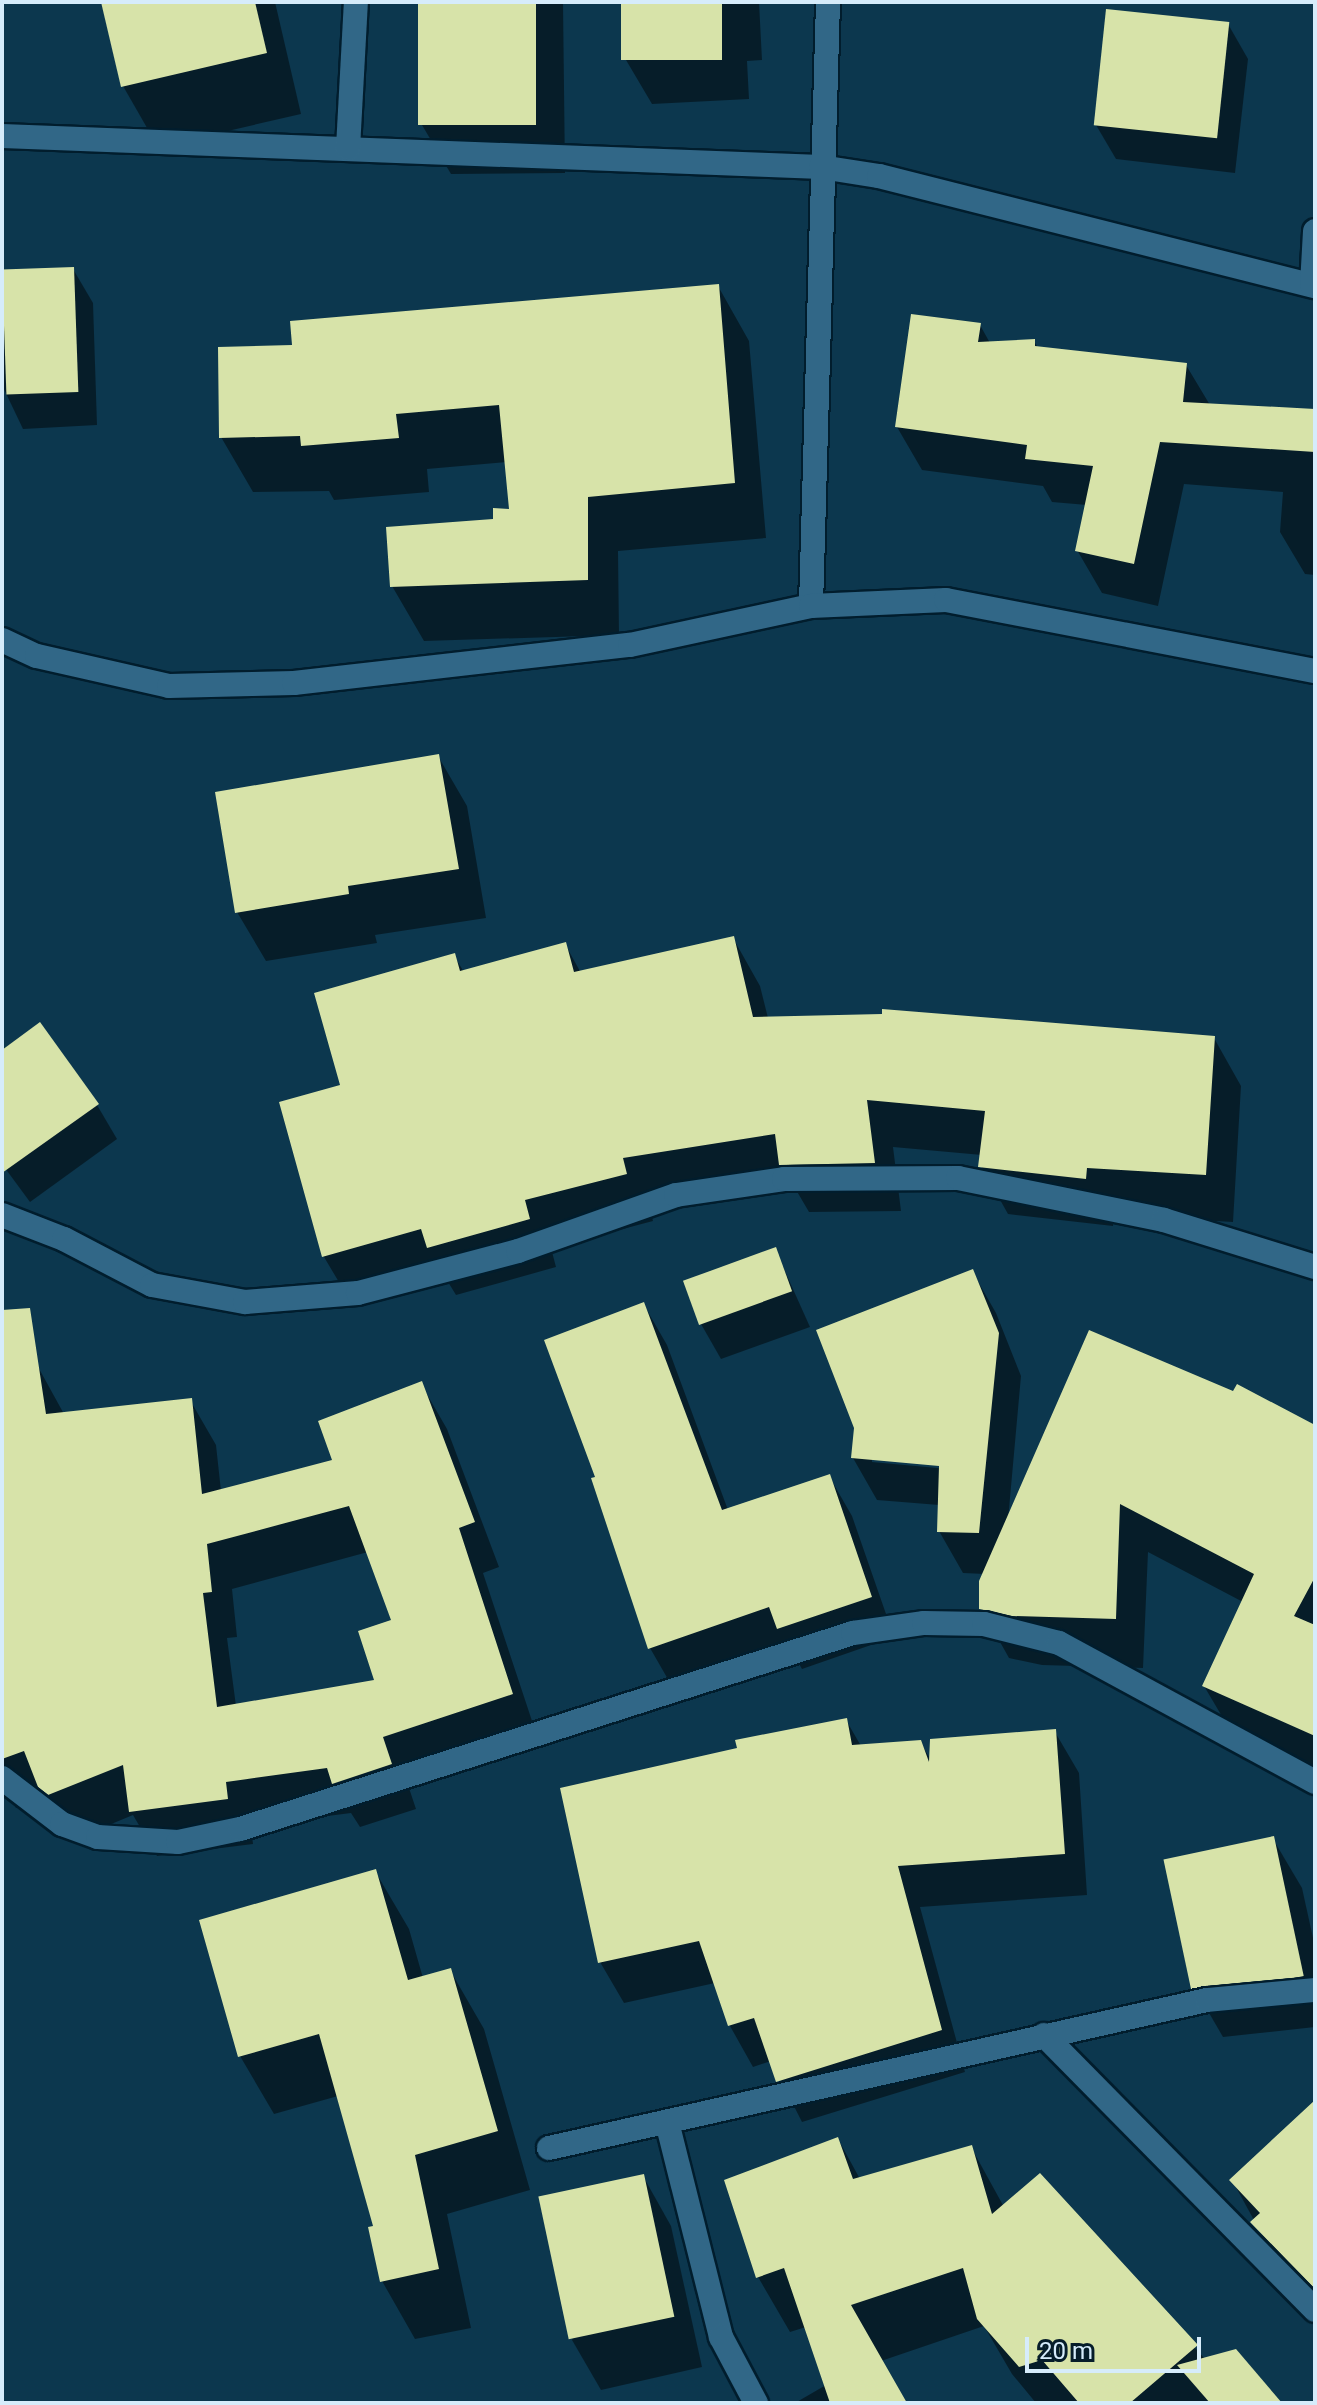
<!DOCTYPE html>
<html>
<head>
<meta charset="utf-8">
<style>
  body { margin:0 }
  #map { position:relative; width:1317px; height:2405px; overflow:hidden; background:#0c374e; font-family:Roboto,sans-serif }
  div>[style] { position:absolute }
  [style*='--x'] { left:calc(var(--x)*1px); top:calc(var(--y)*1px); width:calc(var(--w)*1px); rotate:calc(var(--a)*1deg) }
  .shadow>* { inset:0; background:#0007 }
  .building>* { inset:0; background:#d7e3a9; transform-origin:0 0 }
  .roads { filter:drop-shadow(2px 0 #011d2d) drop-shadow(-2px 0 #011d2d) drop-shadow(0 2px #011d2d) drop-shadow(0 -2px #011d2d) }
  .street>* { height:24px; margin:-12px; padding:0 12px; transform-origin:12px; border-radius:12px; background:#316787 }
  span { translate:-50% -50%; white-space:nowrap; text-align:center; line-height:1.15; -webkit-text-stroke:8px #061d2a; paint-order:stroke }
  .frame { position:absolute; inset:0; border:4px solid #d6ecfb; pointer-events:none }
  .scale { position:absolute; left:1025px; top:2337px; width:176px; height:36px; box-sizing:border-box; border:4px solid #d6ecfb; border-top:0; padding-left:10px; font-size:24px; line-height:28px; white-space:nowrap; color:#d6ecfb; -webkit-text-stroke:6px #061d2a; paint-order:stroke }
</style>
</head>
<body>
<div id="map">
  <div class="shadow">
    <div style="clip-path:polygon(103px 2px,275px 2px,301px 114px,158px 147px,123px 86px)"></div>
    <div style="clip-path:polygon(420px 2px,563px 2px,565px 173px,451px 174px,422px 125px)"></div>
    <div style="clip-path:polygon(623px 2px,759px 2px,762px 60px,747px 61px,749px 99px,652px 104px,626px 60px)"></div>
    <div style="clip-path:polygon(1228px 24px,1248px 59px,1235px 173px,1116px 159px,1096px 125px)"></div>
    <div style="clip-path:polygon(73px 269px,93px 303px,97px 425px,23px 429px,2px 385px,2px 272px)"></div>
    <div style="clip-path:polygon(718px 286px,749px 341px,766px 538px,618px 551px,619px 635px,424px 641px,392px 586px,511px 511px,507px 462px,427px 469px,429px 492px,334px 500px,329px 491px,253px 492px,221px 437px,295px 347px)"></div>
    <div style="clip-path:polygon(980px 325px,990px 343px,1034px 341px,1038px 348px,1186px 365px,1210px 405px,1315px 411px,1315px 575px,1305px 574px,1280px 532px,1283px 492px,1184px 484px,1158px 606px,1102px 593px,1077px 550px,1087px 505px,1052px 502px,1043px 486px,922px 470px,897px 427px)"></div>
    <div style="clip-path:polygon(438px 756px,467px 806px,486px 918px,375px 935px,377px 943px,266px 961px,237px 912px)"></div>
    <div style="clip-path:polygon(733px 938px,760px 986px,768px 1018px,1214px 1038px,1241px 1086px,1233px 1222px,1114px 1215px,1113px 1226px,1008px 1214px,981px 1166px,982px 1155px,893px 1147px,901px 1211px,809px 1212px,792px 1183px,649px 1206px,653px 1221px,551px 1248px,556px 1267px,456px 1295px,445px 1277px,352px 1304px,324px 1257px,281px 1104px,342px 1086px,454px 956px,464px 972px,565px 944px,581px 973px)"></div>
    <div style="clip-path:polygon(2px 1052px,97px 1105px,117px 1139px,30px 1202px,2px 1164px)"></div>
    <div style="clip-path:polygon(775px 1249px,810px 1327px,721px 1359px,701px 1324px)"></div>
    <div style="clip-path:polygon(evenodd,972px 1271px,996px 1313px,1021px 1376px,1008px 1520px,1315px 1427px,1315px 1772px,1233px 1735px,1204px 1686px,1243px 1602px,1148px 1552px,1143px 1668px,1042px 1665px,1009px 1658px,981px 1608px,985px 1574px,963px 1573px,939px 1531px,939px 1505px,877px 1500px,853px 1458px,972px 1271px,872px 1458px,949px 1465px,948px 1469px,872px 1462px,872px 1458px)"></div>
    <div style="clip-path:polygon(644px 1305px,667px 1345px,728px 1510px,829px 1476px,852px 1516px,894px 1637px,802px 1669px,790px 1648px,673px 1688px,650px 1648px,598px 1478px)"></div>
    <div style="clip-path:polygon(evenodd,37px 1365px,64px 1414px,190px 1400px,216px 1445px,221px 1491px,335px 1461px,421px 1384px,447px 1429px,499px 1567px,483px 1573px,538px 1739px,407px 1782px,416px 1809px,360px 1827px,351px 1813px,251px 1826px,253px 1844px,157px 1856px,133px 1815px,75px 1839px,46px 1797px,16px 1808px,2px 1784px,2px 1370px,37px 1365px,368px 1552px,394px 1621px,376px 1682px,236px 1706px,227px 1638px,237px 1637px,232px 1589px,368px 1552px)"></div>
    <div style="clip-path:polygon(846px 1720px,861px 1746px,920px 1742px,931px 1760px,1055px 1732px,1079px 1773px,1087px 1895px,920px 1907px,965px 2072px,802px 2122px,771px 2061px,753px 2067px,730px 2026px,715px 1983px,624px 2003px,600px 1962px,739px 1750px)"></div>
    <div style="clip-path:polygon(1273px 1839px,1302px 1888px,1315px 1947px,1315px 2027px,1223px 2037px,1194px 1987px)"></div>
    <div style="clip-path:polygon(375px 1871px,409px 1929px,423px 1978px,450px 1970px,484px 2029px,530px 2190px,447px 2214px,471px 2328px,415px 2339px,382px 2281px,376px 2227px,338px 2096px,274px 2114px,240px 2056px)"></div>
    <div style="clip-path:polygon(1315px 2125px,1315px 2306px,1283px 2273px,1232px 2180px)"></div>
    <div style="clip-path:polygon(838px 2139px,860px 2179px,971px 2147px,1004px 2207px,1040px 2176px,1205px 2359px,1279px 2403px,1036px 2403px,1012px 2374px,984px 2326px,881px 2361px,905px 2403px,795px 2403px,826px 2385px,806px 2327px,790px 2332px,758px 2277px)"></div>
    <div style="clip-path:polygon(643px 2176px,671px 2226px,702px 2367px,601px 2390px,572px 2340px)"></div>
  </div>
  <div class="building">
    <div style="clip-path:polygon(101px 2px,255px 2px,267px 53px,121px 87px)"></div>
    <div style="left:418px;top:2px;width:118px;height:123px"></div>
    <div style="left:621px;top:2px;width:101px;height:58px"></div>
    <div style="left:1106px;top:9px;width:124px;height:117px;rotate:6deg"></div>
    <div style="left:74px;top:267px;width:125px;height:72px;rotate:88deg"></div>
    <div style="clip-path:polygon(719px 284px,735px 483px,588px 497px,588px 580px,390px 587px,386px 527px,493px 519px,493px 508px,509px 509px,499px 405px,396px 414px,399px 438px,301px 446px,300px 436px,219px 438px,218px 347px,292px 345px,290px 321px)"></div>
    <div style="clip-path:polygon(911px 314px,981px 323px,978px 342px,1035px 339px,1035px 346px,1187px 363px,1183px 402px,1315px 409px,1315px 452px,1160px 442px,1134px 564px,1075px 551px,1093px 466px,1025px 459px,1027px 445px,895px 427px)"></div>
    <div style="clip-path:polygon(439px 754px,459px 869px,348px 886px,349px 894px,235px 913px,215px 792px)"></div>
    <div style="clip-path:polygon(734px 936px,753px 1017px,882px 1014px,882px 1009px,1215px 1036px,1206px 1175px,1087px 1168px,1086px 1179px,978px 1167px,985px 1111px,867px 1100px,875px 1163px,779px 1165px,775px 1134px,623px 1158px,627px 1174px,525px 1200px,530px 1219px,427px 1248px,421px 1229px,322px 1257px,279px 1102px,340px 1085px,314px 993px,455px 953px,460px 971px,566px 942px,574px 972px)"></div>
    <div style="clip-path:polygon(40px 1022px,99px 1104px,2px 1173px,2px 1050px)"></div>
    <div style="left:776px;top:1247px;width:47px;height:99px;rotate:70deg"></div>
    <div style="clip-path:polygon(973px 1269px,999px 1333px,979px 1533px,937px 1532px,939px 1466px,851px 1458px,854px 1428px,816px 1330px)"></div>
    <div style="clip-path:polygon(644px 1302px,722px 1510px,830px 1474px,872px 1597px,777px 1629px,769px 1607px,648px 1649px,591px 1478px,595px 1477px,544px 1340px)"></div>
    <div style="clip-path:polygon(evenodd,30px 1308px,46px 1414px,192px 1398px,202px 1494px,332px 1460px,318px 1421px,422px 1381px,475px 1522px,459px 1528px,513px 1694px,383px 1737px,392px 1764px,332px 1784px,327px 1768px,226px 1782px,228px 1799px,129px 1812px,123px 1765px,48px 1795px,38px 1787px,24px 1751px,2px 1759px,2px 1310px,30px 1308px,349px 1506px,391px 1620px,358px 1631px,374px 1680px,217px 1707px,203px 1593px,212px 1592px,207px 1544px,349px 1506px)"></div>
    <div style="clip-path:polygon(1089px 1330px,1233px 1391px,1237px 1384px,1315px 1425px,1315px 1577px,1294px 1616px,1315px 1625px,1315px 1736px,1202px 1686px,1254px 1574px,1120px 1504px,1116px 1619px,1012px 1616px,979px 1609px,979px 1581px)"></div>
    <div style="clip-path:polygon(847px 1718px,852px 1745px,921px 1740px,929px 1762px,930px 1739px,1056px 1729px,1065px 1854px,898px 1866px,942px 2030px,776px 2082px,754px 2018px,728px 2026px,699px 1941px,598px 1963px,560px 1788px,737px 1748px,735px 1740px)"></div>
    <div style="left:1274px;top:1836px;width:143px;height:113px;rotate:78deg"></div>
    <div style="clip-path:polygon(376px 1869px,408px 1980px,451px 1968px,498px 2131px,415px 2155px,439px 2269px,380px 2282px,368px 2227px,373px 2226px,319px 2034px,238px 2057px,199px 1920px)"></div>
    <div style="clip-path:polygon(1315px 2100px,1315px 2289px,1250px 2222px,1260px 2213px,1229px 2180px)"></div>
    <div style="clip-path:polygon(838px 2137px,853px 2179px,972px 2145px,992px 2214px,1040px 2173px,1198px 2345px,1130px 2403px,1079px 2403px,1042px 2360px,1019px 2367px,977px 2319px,963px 2268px,851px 2305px,907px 2403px,830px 2403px,784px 2268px,756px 2278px,724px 2180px)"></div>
    <div style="left:644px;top:2174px;width:146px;height:108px;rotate:78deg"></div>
    <div style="clip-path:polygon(1236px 2349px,1282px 2403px,1210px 2403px,1177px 2365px)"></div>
  </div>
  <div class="roads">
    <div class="street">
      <div style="--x:2;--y:136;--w:820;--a:2.17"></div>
      <div style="--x:821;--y:167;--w:59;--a:8.8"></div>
      <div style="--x:879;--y:176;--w:450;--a:14.2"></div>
      <div style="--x:348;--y:148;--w:146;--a:-86.9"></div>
      <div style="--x:1312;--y:285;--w:54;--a:-86.8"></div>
      <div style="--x:811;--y:606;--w:604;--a:-88.39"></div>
      <div style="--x:2;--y:640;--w:38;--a:25"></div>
      <div style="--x:37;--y:656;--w:135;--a:12.8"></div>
      <div style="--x:169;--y:686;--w:125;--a:-1.4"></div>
      <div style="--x:294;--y:683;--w:338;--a:-6.5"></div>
      <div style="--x:630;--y:645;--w:185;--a:-12.2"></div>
      <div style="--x:811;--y:606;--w:135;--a:-2.5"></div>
      <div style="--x:946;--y:600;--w:376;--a:10.9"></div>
      <div style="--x:2;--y:1215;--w:66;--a:21.2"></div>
      <div style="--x:64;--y:1239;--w:99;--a:27.6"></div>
      <div style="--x:152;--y:1285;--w:95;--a:10.4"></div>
      <div style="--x:245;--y:1302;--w:113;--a:-4.6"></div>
      <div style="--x:358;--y:1293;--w:165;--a:-14.7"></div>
      <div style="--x:518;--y:1251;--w:168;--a:-19.5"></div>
      <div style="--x:676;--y:1195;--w:109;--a:-8.4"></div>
      <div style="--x:784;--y:1179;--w:174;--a:-0.3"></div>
      <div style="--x:958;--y:1178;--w:210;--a:11.5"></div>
      <div style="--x:1164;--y:1220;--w:158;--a:17.3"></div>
      <div style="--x:2;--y:1778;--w:76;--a:37.5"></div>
      <div style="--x:62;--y:1824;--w:38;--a:20"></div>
      <div style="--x:98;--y:1837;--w:80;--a:3.6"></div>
      <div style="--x:178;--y:1842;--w:63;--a:-11.8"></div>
      <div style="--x:240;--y:1829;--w:644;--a:-17.73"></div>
      <div style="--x:853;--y:1633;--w:72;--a:-8"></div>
      <div style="--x:924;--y:1623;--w:60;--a:1"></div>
      <div style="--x:984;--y:1624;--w:77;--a:14.2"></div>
      <div style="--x:1059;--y:1643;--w:291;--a:28.5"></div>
      <div style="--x:1044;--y:2035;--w:386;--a:45.4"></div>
      <div style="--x:667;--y:2122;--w:222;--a:75.9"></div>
      <div style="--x:721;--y:2337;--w:75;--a:62.1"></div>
      <div style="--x:549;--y:2148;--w:674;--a:-12.68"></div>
      <div style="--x:1207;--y:2000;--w:108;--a:-5.3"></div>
    </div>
  </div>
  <div class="frame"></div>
  <div class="scale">20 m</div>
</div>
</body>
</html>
